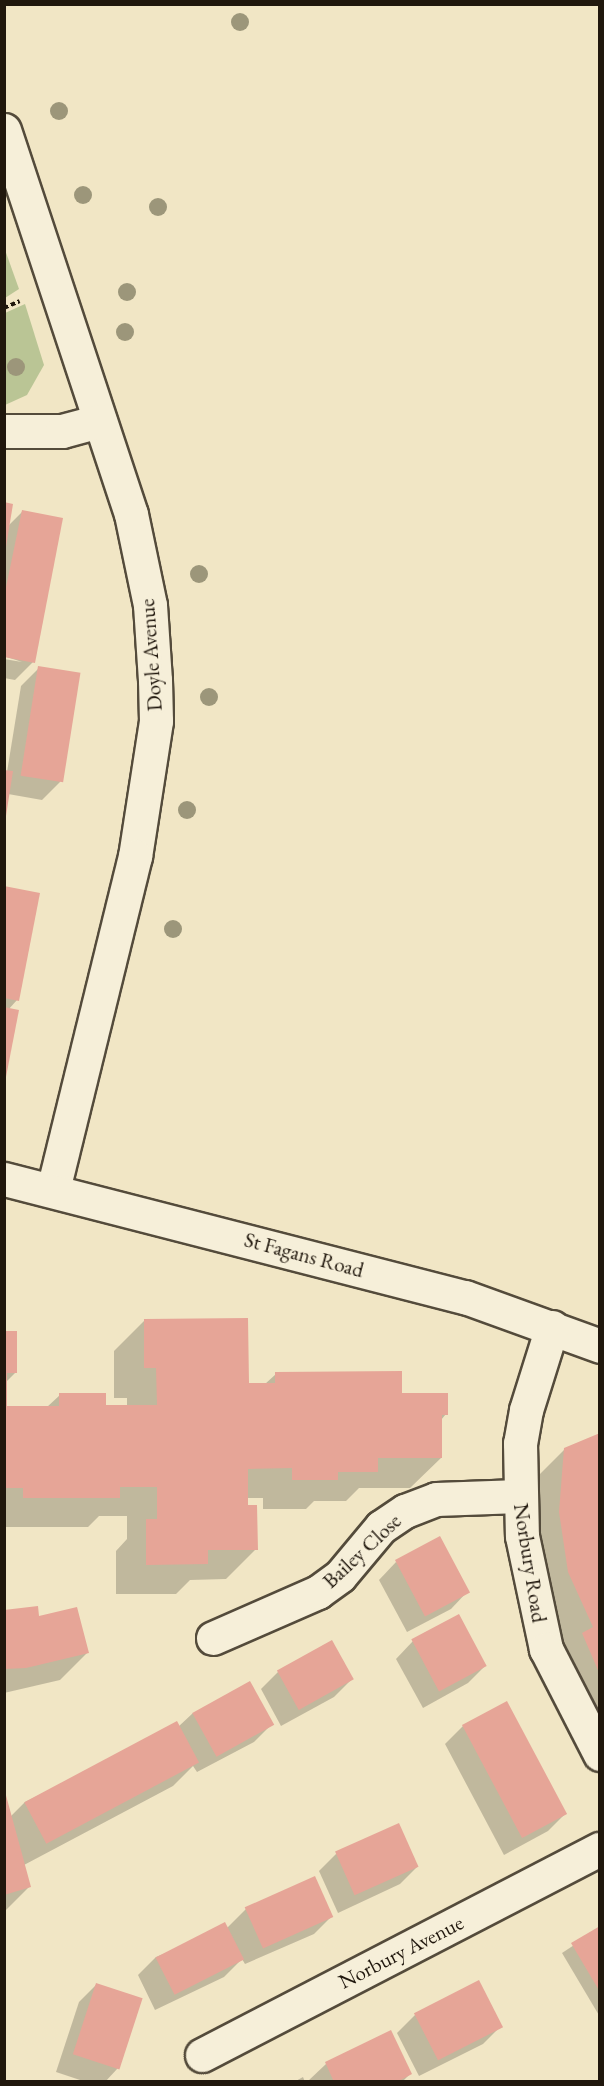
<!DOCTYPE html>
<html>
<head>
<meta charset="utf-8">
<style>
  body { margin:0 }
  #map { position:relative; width:604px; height:2086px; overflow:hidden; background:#f1e6c5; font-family:"EB Garamond",serif }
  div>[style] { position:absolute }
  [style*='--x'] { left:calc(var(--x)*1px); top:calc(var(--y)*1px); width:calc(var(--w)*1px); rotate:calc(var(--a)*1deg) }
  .green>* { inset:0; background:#bac595 }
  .shadow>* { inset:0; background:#0003 }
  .building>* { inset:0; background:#e6a597; transform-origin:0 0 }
  .path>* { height:4px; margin-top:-2px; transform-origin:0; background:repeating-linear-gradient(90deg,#20170d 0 4.5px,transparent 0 7.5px) }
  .roads { filter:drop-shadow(2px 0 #544b3b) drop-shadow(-2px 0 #544b3b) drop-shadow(0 2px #544b3b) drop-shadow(0 -2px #544b3b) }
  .minor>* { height:33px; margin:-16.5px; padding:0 16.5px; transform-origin:16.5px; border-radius:16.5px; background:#f6efd9 }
  .trees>* { width:18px; height:18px; margin:-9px; border-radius:50%; background:#9c967a }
  span { translate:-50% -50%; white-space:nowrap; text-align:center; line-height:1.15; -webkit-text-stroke:5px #f6efd9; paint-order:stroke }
  .street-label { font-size:21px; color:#20170d }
  .frame { position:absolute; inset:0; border:6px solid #20170d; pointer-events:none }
</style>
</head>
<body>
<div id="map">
  <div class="green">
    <div style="clip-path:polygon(4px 247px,19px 289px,5px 298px,4px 298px)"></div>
    <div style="clip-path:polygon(25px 304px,44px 365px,27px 395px,5px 405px,5px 313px)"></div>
  </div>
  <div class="shadow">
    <div style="clip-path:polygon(4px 504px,8px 526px,22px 512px,33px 662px,15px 680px,4px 678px,4px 659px,22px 662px,4px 656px)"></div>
    <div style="clip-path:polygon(39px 668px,60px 782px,42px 800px,8px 794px,7px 772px,21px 686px)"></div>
    <div style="clip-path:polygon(4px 887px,17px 1000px,8px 1010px,4px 1075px)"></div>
    <div style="clip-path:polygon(144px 1321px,247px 1384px,265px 1384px,276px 1374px,400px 1394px,446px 1414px,441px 1420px,441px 1458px,410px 1488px,359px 1488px,346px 1501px,314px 1501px,306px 1509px,263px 1509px,263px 1498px,246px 1498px,256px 1549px,226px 1579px,190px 1580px,176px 1594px,116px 1594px,116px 1551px,127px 1539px,127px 1516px,99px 1516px,88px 1527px,4px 1527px,4px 1332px,16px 1372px,5px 1383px,6px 1407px,47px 1407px,60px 1395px,104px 1406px,127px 1406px,127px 1398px,114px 1398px,114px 1351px)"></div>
    <div style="clip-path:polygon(600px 1434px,600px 1741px,542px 1599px,533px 1540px,537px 1477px,565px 1449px)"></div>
    <div style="clip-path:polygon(396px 1562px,468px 1591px,451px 1609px,407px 1632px,379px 1580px)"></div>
    <div style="clip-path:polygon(4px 1612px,38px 1617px,87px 1653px,60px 1680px,4px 1693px)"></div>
    <div style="clip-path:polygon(413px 1641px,486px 1665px,468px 1683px,423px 1708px,396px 1659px)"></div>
    <div style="clip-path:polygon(278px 1672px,352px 1679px,334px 1697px,281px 1726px,261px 1689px)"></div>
    <div style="clip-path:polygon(193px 1713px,272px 1724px,254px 1742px,197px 1772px,193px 1766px,173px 1786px,24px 1865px,29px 1887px,4px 1912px,4px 1791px,11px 1816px,25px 1802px,178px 1727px)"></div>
    <div style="clip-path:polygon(463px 1726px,565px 1814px,548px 1831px,504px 1855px,445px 1744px)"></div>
    <div style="clip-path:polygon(336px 1854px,417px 1867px,400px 1884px,338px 1913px,319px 1871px)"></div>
    <div style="clip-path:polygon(246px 1909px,331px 1917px,314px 1934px,245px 1964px,242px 1959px,224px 1977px,155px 2010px,138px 1975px,156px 1957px,227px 1928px)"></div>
    <div style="clip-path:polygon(600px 1928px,600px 2017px,562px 1953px)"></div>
    <div style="clip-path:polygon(96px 1985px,118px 2068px,105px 2082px,86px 2082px,56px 2072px,79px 2002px)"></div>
    <div style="clip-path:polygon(415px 2015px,501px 2026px,483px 2044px,419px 2076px,397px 2033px)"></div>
    <div style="clip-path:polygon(326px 2064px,410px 2074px,402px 2082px,308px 2081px)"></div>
    <div style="clip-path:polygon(303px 2077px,305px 2082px,294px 2082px)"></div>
  </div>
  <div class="building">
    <div style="clip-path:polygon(4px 502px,13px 504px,6px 547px,4px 547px)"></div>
    <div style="clip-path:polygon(22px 510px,63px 518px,35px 663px,4px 657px,4px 597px)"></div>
    <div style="left:38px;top:666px;width:43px;height:111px;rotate:9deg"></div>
    <div style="clip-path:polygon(4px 770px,13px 771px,6px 816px,4px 816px)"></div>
    <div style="clip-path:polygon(4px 886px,40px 893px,19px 1001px,4px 998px)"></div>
    <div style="clip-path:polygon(4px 1007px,19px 1010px,6px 1077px,4px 1077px)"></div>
    <div style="clip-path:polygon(248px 1318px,249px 1383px,275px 1383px,275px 1372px,402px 1371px,402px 1393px,448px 1393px,448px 1415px,442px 1415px,442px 1458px,378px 1458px,378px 1472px,338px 1472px,338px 1480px,292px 1480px,292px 1468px,248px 1469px,248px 1505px,257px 1505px,258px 1550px,208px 1550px,208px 1564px,146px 1565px,146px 1519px,157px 1519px,157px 1487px,120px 1487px,120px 1498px,23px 1498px,23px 1488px,4px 1488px,4px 1331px,17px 1331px,17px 1373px,7px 1373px,7px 1406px,59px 1406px,59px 1393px,106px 1393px,106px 1405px,157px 1405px,156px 1368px,144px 1368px,144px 1319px)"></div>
    <div style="clip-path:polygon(600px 1433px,600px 1675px,582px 1633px,593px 1627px,568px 1572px,559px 1512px,564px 1448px)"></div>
    <div style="left:440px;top:1536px;width:64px;height:51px;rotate:62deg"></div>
    <div style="clip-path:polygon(38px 1606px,39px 1616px,77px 1607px,89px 1653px,26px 1668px,4px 1669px,4px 1610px)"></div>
    <div style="left:459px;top:1614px;width:59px;height:54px;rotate:62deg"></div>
    <div style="left:332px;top:1640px;width:45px;height:63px;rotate:61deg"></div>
    <div style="left:250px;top:1681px;width:50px;height:66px;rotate:61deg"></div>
    <div style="left:507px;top:1701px;width:128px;height:51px;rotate:62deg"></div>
    <div style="left:177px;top:1721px;width:47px;height:173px;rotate:62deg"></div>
    <div style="clip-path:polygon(4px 1788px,31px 1887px,4px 1895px)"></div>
    <div style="left:399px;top:1823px;width:48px;height:70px;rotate:66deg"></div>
    <div style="left:315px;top:1876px;width:45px;height:77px;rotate:66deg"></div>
    <div style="left:225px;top:1922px;width:42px;height:78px;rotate:63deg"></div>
    <div style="clip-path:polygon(600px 1926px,600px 1992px,571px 1943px)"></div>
    <div style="left:479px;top:1980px;width:53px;height:73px;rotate:63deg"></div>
    <div style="left:96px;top:1983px;width:49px;height:75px;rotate:18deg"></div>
    <div style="clip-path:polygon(391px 2030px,412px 2074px,397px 2082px,334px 2082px,325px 2062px)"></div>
  </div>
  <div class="path">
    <div style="--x:4;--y:308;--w:17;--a:-24"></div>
  </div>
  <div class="roads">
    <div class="minor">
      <div style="--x:4;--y:130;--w:404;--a:71.7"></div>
      <div style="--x:131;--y:514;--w:93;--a:78.2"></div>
      <div style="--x:150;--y:605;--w:75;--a:86.2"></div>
      <div style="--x:155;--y:680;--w:41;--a:88.6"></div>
      <div style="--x:156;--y:721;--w:137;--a:98.8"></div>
      <div style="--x:135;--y:856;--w:344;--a:103.8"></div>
      <div style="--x:4;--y:431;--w:58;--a:0"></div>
      <div style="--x:62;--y:431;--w:39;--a:-15"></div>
      <div style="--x:4;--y:1179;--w:476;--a:14.4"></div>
      <div style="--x:465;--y:1297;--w:144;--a:19.9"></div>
      <div style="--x:552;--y:1327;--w:87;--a:107.4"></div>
      <div style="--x:526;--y:1410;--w:34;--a:100"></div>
      <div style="--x:520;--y:1443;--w:93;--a:88.8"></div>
      <div style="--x:522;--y:1536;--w:116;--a:78"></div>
      <div style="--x:546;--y:1649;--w:118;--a:62.8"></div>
      <div style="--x:213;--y:1638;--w:115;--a:-23.7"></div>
      <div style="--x:318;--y:1592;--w:27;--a:-36"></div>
      <div style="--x:340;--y:1576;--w:64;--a:-50.1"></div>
      <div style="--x:381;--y:1527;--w:29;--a:-34"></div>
      <div style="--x:405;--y:1511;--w:33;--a:-21"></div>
      <div style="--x:436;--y:1499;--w:83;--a:-2.1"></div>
      <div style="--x:202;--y:2055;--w:448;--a:-27.4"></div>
    </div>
  </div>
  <div class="trees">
    <div style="left:240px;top:22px"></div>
    <div style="left:59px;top:111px"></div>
    <div style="left:83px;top:195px"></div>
    <div style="left:158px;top:207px"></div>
    <div style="left:127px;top:292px"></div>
    <div style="left:125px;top:332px"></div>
    <div style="left:16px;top:367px"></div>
    <div style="left:199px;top:574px"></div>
    <div style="left:209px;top:697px"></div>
    <div style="left:187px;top:810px"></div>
    <div style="left:173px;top:929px"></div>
  </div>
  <div class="street-label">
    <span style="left:151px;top:655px;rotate:-94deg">Doyle Avenue</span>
    <span style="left:304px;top:1255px;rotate:15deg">St Fagans Road</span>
    <span style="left:362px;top:1551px;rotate:-43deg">Bailey Close</span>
    <span style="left:530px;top:1563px;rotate:81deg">Norbury Road</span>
    <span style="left:401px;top:1952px;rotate:-27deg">Norbury Avenue</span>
  </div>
  <div class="frame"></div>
</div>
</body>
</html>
